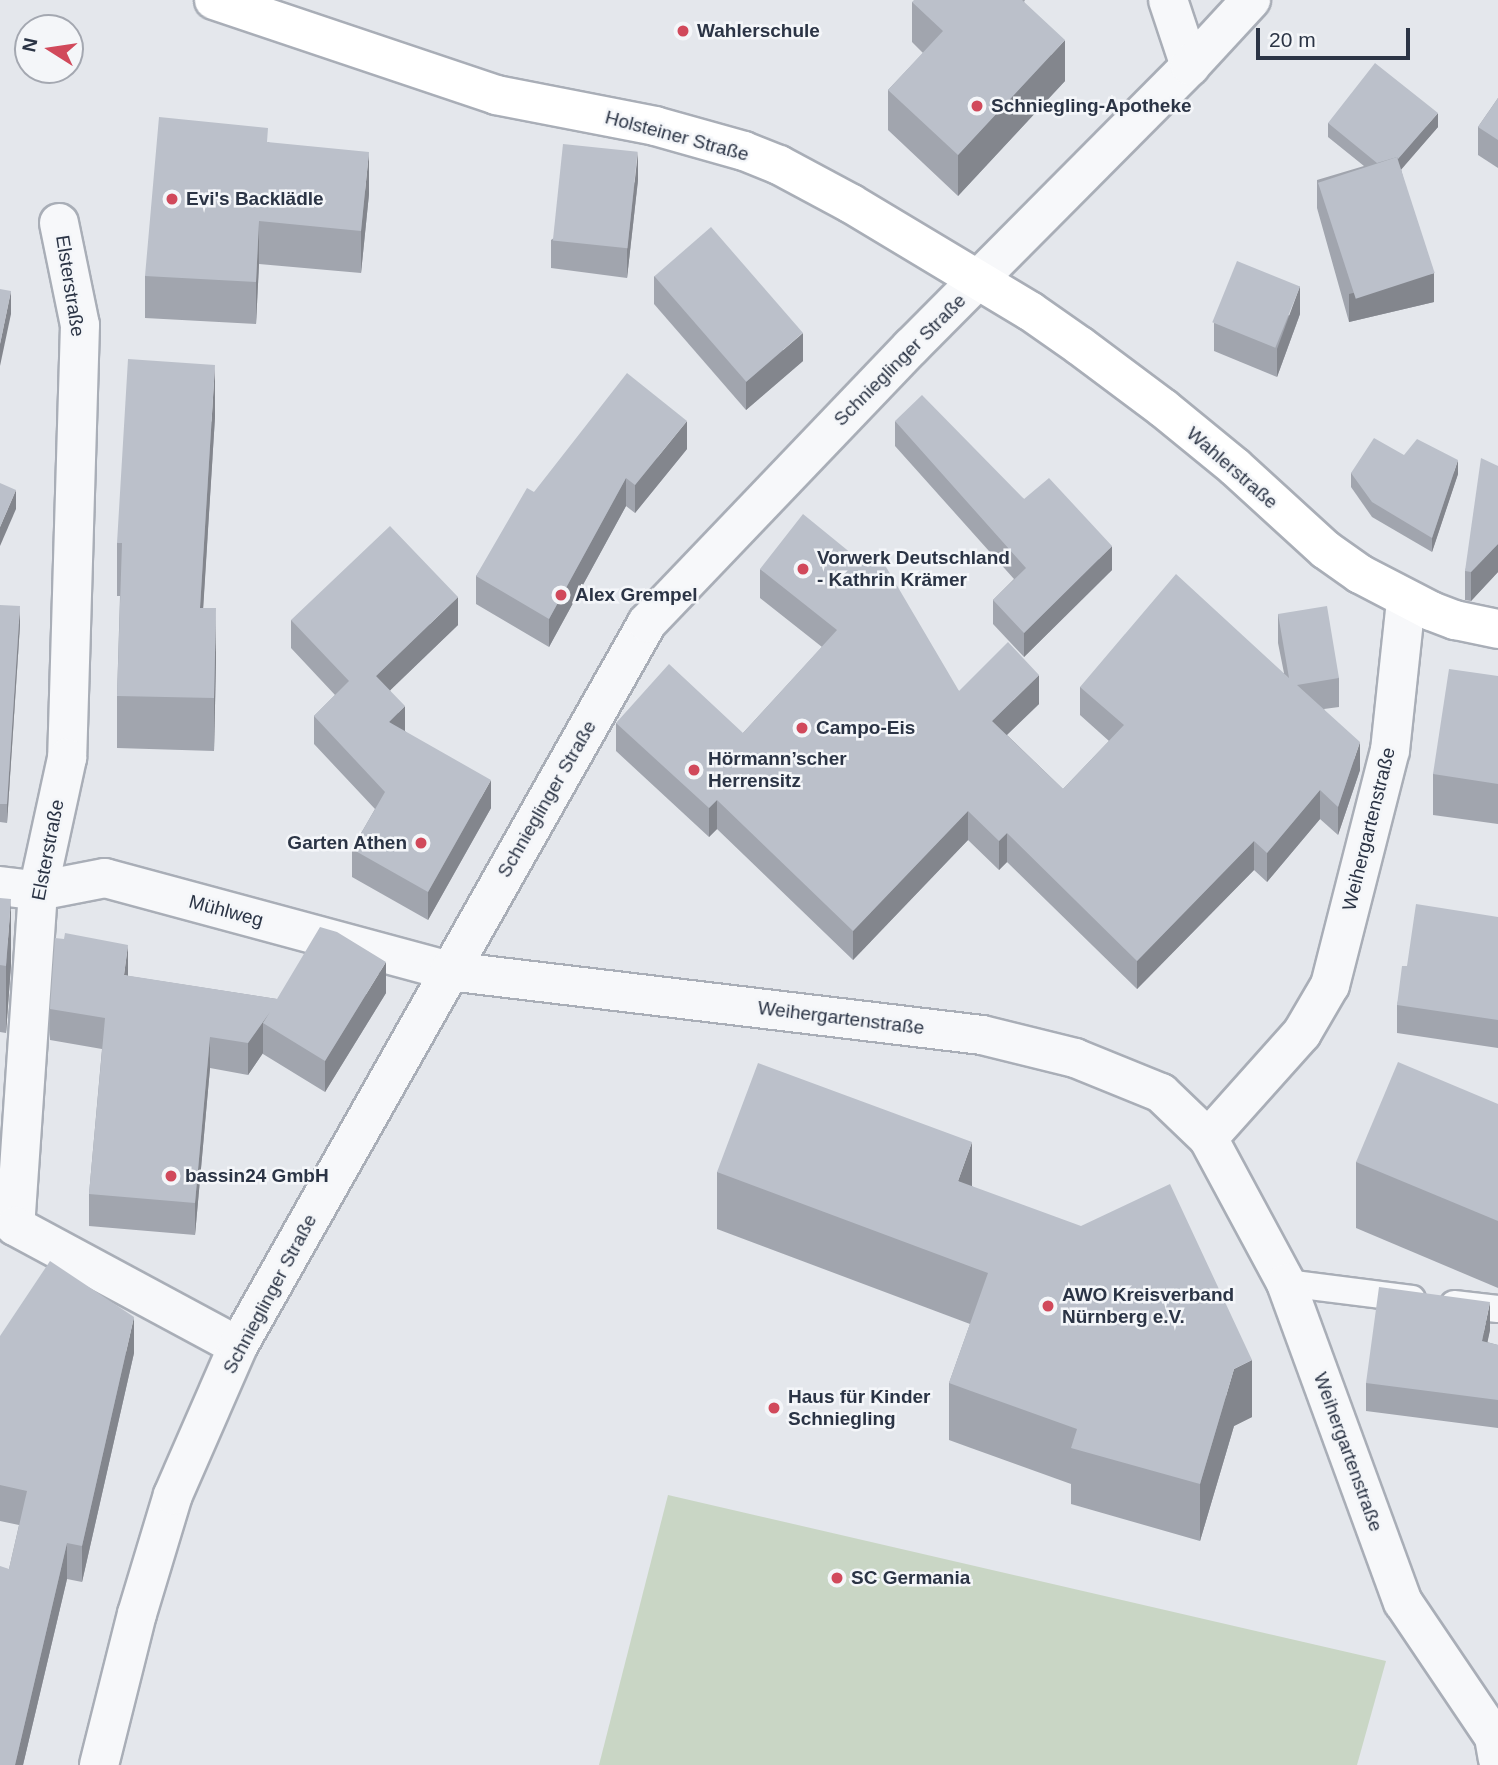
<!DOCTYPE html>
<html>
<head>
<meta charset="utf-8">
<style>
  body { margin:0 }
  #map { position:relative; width:1498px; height:1765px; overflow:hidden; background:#e4e7ec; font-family:Helvetica,sans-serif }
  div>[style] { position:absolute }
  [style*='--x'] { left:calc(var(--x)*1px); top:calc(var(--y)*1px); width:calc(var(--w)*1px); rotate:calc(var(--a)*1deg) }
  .green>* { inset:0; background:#c9d6c5 }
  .roads { filter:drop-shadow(2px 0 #a9aeb7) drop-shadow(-2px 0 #a9aeb7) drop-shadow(0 2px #a9aeb7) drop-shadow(0 -2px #a9aeb7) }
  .service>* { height:26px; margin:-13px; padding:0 13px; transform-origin:13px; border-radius:13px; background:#f7f8fa }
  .minor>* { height:38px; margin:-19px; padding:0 19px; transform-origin:19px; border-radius:19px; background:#f7f8fa }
  .secondary>* { height:38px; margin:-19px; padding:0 19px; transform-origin:19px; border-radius:19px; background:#fff }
  .wall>* { inset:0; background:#a1a5ae }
  .shaded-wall>* { inset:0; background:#83868d }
  .building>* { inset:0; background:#bbc0ca; transform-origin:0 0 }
  .dots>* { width:19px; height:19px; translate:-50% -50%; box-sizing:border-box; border:4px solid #f4f6f9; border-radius:50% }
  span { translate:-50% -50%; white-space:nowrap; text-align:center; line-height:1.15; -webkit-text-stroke:5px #f4f6f9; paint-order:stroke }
  .poi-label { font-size:19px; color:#2b3445; font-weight:700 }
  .left { translate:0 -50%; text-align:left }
  .right { translate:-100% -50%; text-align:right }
  .street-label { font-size:19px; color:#2b3445 }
  .north { position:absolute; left:14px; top:14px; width:70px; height:70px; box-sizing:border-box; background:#f4f6f9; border:2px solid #a4a8b1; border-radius:50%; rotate:282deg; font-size:19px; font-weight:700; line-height:28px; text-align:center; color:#2b3445 }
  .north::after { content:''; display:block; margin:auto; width:24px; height:32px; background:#d1495b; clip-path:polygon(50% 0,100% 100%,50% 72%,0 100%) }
  .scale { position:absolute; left:1256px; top:28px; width:154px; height:32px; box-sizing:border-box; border:4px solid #2b3445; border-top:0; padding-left:9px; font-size:21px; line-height:24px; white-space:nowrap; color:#2b3445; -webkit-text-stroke:5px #f4f6f9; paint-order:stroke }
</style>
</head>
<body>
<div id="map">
  <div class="green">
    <div style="clip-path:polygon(668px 1495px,1386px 1661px,1357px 1765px,599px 1765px)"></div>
  </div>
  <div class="roads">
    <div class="service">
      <div style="--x:1286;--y:1283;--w:127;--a:7.2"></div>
      <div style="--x:1454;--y:1304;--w:44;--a:6.5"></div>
    </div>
    <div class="minor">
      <div style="--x:1168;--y:0;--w:70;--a:71.6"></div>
      <div style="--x:59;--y:223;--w:104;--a:78.4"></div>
      <div style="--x:80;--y:325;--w:433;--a:91.7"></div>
      <div style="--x:67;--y:758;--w:136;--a:102.3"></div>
      <div style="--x:38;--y:891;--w:336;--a:93.9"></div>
      <div style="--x:15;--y:1226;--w:253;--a:28.3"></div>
      <div style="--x:1406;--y:601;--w:150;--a:96.1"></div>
      <div style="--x:1390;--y:750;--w:243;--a:104.3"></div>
      <div style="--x:1330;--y:985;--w:56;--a:120.3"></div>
      <div style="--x:1302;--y:1033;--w:141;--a:131.8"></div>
      <div style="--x:1208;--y:1138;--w:165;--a:61.7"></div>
      <div style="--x:1286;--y:1283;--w:340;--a:69.9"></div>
      <div style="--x:1403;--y:1602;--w:163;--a:56"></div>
      <div style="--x:1494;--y:1737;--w:22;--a:80"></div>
      <div style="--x:0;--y:886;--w:38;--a:7"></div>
      <div style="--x:38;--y:891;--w:68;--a:-11"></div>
      <div style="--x:105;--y:878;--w:356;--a:15.1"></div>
      <div style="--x:449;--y:971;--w:537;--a:6.85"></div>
      <div style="--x:982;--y:1035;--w:96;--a:13.9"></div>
      <div style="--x:1075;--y:1058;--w:93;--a:22.1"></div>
      <div style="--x:1161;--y:1093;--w:65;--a:43.8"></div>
      <div style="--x:99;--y:1765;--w:156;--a:-75.9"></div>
      <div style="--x:137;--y:1614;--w:124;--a:-73.2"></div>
      <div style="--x:173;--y:1495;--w:163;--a:-66.4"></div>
      <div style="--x:238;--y:1346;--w:831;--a:-60.5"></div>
      <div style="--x:647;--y:623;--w:382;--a:-46.3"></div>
      <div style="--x:911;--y:347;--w:396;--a:-45.2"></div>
      <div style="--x:1190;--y:66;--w:90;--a:-47.3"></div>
    </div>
    <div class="secondary">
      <div style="--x:214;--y:0;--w:298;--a:18.6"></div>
      <div style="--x:496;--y:95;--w:162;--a:11"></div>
      <div style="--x:655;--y:126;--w:92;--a:15.7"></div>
      <div style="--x:744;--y:151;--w:38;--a:22"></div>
      <div style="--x:779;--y:165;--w:81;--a:28.2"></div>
      <div style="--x:850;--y:203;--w:210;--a:31"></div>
      <div style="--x:1030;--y:311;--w:61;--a:35"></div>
      <div style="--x:1080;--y:346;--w:104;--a:36.8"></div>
      <div style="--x:1163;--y:408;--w:93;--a:39.3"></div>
      <div style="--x:1235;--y:467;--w:123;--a:42.4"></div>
      <div style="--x:1326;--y:550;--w:42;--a:35.2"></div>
      <div style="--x:1360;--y:574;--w:80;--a:27.5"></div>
      <div style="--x:1431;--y:611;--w:26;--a:21"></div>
      <div style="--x:1455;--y:620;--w:44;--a:11.8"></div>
    </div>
  </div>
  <div class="wall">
    <div style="clip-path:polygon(1025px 0,1024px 2px,1065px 81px,958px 196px,888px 130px,888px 90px,923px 53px,912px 42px,912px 2px)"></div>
    <div style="clip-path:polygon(1498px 98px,1498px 168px,1478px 155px,1478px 127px)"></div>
    <div style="clip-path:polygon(1328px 123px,1438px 127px,1401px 169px,1434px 302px,1349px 322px,1317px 208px,1317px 180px,1364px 166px,1328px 137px)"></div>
    <div style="clip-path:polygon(268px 142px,369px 194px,361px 273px,259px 264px,256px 324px,145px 318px,145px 276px)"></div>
    <div style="clip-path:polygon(638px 180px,627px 278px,551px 268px,551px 240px)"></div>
    <div style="clip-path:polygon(654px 276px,803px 361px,746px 410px,654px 304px)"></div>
    <div style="clip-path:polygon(1300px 314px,1277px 377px,1214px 351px,1214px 323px)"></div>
    <div style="clip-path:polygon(215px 417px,203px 608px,216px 661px,214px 751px,117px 748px,117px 696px,120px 596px,117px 596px,117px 543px)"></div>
    <div style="clip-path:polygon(895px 421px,1024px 499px,1112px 570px,1024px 657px,993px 624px,993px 600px,1014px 579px,895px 446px)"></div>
    <div style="clip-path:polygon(687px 449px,635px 513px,626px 506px,549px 647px,476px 604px,476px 576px,534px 492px)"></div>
    <div style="clip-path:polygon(1404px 455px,1458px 474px,1432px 552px,1372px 517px,1351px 487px,1351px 473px)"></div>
    <div style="clip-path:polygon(1498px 466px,1498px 572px,1471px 601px,1465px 600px,1465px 571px)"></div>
    <div style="clip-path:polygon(760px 569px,959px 691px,1039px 704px,1007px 735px,1063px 789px,1109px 741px,1080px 715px,1080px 687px,1284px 673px,1278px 643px,1278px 614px,1339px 678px,1339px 707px,1324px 709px,1360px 770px,1338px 835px,1320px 819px,1267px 882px,1254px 870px,1137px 989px,1007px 862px,999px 870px,968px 840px,853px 960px,717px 829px,709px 837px,616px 751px,616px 723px,743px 733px,822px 647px,760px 598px)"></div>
    <div style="clip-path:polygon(0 605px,20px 625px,7px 823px,0 822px)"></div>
    <div style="clip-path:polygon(291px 620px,458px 625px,390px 690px,405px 731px,491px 808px,428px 920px,352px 877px,352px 849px,375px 809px,314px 744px,314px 716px,335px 695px,291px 648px)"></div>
    <div style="clip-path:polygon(1498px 676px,1498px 824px,1433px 815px,1433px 774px)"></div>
    <div style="clip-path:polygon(0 898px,11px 965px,6px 1033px,0 1032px)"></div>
    <div style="clip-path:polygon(1498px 917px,1498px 1048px,1397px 1033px,1397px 1005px,1407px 966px)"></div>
    <div style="clip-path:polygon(128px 976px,277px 999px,386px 993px,325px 1092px,263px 1054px,263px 1053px,248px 1075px,210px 1068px,195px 1235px,89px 1226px,89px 1194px,102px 1049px,50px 1040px,50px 1009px)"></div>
    <div style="clip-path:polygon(1498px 1104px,1498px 1288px,1356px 1228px,1356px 1162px)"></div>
    <div style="clip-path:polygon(717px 1172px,972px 1186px,1252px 1417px,1234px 1426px,1200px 1541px,1071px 1504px,1071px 1484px,949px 1440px,949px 1383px,970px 1324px,717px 1229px)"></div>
    <div style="clip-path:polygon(1490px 1330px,1487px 1342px,1498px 1345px,1498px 1428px,1366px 1411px,1366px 1383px)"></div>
    <div style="clip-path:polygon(0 1336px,134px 1353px,82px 1582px,67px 1579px,23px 1765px,0 1765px,9px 1569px,19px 1525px,0 1521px)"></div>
  </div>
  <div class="shaded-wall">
    <div style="clip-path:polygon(1065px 40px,1065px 81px,958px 196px,958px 155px)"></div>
    <div style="clip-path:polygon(1438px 113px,1438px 127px,1387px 186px,1387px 171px)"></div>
    <div style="clip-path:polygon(369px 152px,369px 194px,361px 273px,361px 231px)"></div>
    <div style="clip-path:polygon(638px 152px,638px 180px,627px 278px,627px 250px)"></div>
    <div style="clip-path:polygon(259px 221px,259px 264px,256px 324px,256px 282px)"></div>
    <div style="clip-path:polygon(1434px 273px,1434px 302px,1349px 322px,1349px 294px)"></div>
    <div style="clip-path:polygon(1300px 286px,1300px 314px,1277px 377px,1277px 349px)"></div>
    <div style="clip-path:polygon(11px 291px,11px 314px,0 366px,0 344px)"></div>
    <div style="clip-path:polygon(803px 333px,803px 361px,746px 410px,746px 382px)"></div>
    <div style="clip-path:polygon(215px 365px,215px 417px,200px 660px,200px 608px)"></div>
    <div style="clip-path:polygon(687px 421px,687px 449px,635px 513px,635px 485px)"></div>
    <div style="clip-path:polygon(1458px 460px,1458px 474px,1432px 552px,1432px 538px)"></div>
    <div style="clip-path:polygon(626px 478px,626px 506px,549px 647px,549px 619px)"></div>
    <div style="clip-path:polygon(16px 490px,16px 509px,0 546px,0 527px)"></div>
    <div style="clip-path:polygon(1498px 544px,1498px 572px,1471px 601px,1471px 572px)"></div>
    <div style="clip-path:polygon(1112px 546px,1112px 570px,1024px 657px,1024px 633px)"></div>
    <div style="clip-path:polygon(458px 597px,458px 625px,376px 704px,376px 676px)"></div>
    <div style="clip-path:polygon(20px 606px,20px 625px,7px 823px,7px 804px)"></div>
    <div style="clip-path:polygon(216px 608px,216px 661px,214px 751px,214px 698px)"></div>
    <div style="clip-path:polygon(1039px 675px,1039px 704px,992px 749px,992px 721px)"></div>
    <div style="clip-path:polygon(405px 706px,405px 734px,389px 722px)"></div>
    <div style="clip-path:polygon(1360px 742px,1360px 770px,1338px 835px,1338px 807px)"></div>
    <div style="clip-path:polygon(491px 780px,491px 808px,428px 920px,428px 892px)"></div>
    <div style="clip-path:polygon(1320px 790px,1320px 819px,1267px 882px,1267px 853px)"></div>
    <div style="clip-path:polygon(717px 800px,717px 829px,709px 837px,709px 808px)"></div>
    <div style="clip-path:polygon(968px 811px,968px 840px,853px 960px,853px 931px)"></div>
    <div style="clip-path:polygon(1007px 833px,1007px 862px,999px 870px,999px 841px)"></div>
    <div style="clip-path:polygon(1254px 841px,1254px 870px,1137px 989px,1137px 961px)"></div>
    <div style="clip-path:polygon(11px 899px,11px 965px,6px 1033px,6px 966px)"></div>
    <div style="clip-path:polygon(128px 945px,128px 976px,124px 975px)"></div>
    <div style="clip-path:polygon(386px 962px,386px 993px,325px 1092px,325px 1061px)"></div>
    <div style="clip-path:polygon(270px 1012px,263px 1023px,263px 1053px,248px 1075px,248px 1043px)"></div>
    <div style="clip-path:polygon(210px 1037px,210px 1068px,195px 1235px,195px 1203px)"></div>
    <div style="clip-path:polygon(972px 1142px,972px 1199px,958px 1181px)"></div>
    <div style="clip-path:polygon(1490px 1302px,1490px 1330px,1482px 1369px,1482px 1341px)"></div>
    <div style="clip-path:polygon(134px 1317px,134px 1353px,82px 1582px,82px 1546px)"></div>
    <div style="clip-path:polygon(1252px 1360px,1252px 1417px,1234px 1426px,1200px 1541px,1200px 1484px,1234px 1369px)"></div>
    <div style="clip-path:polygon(67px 1543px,67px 1579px,23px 1765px,15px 1765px)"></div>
  </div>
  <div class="building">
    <div style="clip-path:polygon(914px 0,1022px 0,1065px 40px,958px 155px,888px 90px,943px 31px,912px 2px)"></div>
    <div style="clip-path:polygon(1375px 63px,1438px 113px,1398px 159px,1397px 157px,1377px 163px,1328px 123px)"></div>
    <div style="clip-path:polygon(1498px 98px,1498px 140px,1478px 127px)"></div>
    <div style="clip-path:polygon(159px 117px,268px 128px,267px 142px,369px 152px,361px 231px,259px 221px,256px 282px,145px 276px)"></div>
    <div style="left:563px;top:144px;width:75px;height:97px;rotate:6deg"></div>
    <div style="left:1397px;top:157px;width:122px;height:83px;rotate:72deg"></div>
    <div style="left:711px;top:227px;width:140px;height:75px;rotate:49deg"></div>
    <div style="left:1237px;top:261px;width:68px;height:66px;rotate:22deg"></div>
    <div style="clip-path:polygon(0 289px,11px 291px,0 344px)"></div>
    <div style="clip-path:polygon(128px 359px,215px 365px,200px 608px,216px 608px,214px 698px,117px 696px,122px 543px,117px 543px)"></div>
    <div style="clip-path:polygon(627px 373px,687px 421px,635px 485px,626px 478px,549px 619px,476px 576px,527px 488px,534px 492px)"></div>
    <div style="clip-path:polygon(922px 395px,1024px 499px,1049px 478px,1112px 546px,1024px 633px,993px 600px,1026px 568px,895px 421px)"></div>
    <div style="clip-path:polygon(1374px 438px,1404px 455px,1417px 439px,1458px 460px,1432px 538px,1372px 502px,1351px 473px)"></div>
    <div style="clip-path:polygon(1481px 458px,1498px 466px,1498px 544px,1471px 572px,1465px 571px)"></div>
    <div style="clip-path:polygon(0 483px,16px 490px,0 527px)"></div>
    <div style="clip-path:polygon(803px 514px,868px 567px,879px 555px,959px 691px,1008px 642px,1039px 675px,992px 721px,1063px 789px,1124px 725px,1080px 687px,1176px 574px,1289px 678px,1278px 614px,1327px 606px,1339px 678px,1297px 685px,1360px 742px,1338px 807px,1320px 790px,1267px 853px,1254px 841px,1137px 961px,1007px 833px,999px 841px,968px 811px,853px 931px,717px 800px,709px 808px,616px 723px,669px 664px,743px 733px,837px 630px,760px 569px)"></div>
    <div style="clip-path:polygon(390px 526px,458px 597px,376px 676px,405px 706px,389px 722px,491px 780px,428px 892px,352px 849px,385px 792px,314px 716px,349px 681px,291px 620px)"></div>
    <div style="clip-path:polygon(0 605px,20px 606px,7px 804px,0 804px)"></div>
    <div style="clip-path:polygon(1449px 669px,1498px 676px,1498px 784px,1433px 774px)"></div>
    <div style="clip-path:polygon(0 898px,11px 899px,6px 966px,0 965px)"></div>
    <div style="clip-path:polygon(1416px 904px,1498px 917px,1498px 1020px,1397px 1005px,1402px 966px,1407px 966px)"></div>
    <div style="clip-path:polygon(320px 927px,337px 932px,386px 962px,325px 1061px,263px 1023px,270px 1012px,248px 1043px,210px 1037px,195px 1203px,89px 1194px,105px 1018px,50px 1009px,55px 938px,64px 939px,65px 933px,128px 945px,124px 975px,277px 999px)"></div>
    <div style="clip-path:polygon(1398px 1062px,1498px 1104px,1498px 1221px,1356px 1162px)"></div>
    <div style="clip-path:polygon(758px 1063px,972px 1142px,958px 1181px,1081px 1226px,1170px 1184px,1252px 1360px,1234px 1369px,1200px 1484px,1071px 1448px,1077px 1429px,949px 1383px,988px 1273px,717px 1172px)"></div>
    <div style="clip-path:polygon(50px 1261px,134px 1317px,82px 1546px,67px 1543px,15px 1765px,0 1765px,0 1566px,9px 1569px,27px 1491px,0 1485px,0 1336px)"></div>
    <div style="clip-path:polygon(1379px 1287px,1490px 1302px,1482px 1341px,1498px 1345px,1498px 1400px,1366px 1383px)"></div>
  </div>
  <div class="dots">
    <div style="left:683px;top:31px;background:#d1495b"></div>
    <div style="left:977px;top:106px;background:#d1495b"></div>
    <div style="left:172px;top:199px;background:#d1495b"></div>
    <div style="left:803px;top:569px;background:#d1495b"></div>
    <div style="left:561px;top:595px;background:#d1495b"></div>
    <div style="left:802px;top:728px;background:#d1495b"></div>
    <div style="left:694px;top:770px;background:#d1495b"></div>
    <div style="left:421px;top:843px;background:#d1495b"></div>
    <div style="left:171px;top:1176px;background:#d1495b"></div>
    <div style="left:1048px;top:1306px;background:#d1495b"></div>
    <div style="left:774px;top:1408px;background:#d1495b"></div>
    <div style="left:837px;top:1578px;background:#d1495b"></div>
  </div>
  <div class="poi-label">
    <span class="left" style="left:697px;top:31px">Wahlerschule</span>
    <span class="left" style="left:991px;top:106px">Schniegling-Apotheke</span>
    <span class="left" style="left:186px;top:199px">Evi's Backlädle</span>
    <span class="left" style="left:817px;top:569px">Vorwerk Deutschland<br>- Kathrin Krämer</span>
    <span class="left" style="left:575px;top:595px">Alex Grempel</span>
    <span class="left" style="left:816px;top:728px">Campo-Eis</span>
    <span class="left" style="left:708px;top:770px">Hörmann’scher<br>Herrensitz</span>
    <span class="right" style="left:407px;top:843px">Garten Athen</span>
    <span class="left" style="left:185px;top:1176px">bassin24 GmbH</span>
    <span class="left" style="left:1062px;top:1306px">AWO Kreisverband<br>Nürnberg e.V.</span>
    <span class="left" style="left:788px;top:1408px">Haus für Kinder<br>Schniegling</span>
    <span class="left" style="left:851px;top:1578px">SC Germania</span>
  </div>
  <div class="street-label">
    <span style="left:677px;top:136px;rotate:15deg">Holsteiner Straße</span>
    <span style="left:70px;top:286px;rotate:81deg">Elsterstraße</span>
    <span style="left:900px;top:360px;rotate:-45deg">Schnieglinger Straße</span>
    <span style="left:1232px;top:468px;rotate:41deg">Wahlerstraße</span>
    <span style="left:547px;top:799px;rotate:-60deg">Schnieglinger Straße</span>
    <span style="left:1369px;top:829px;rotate:-76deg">Weihergartenstraße</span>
    <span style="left:48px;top:850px;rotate:-79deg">Elsterstraße</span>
    <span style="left:226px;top:911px;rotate:15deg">Mühlweg</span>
    <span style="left:841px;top:1018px;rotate:7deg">Weihergartenstraße</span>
    <span style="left:270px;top:1294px;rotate:-62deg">Schnieglinger Straße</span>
    <span style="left:1348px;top:1452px;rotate:70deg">Weihergartenstraße</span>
  </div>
  <div class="north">N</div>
  <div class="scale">20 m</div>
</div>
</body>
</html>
